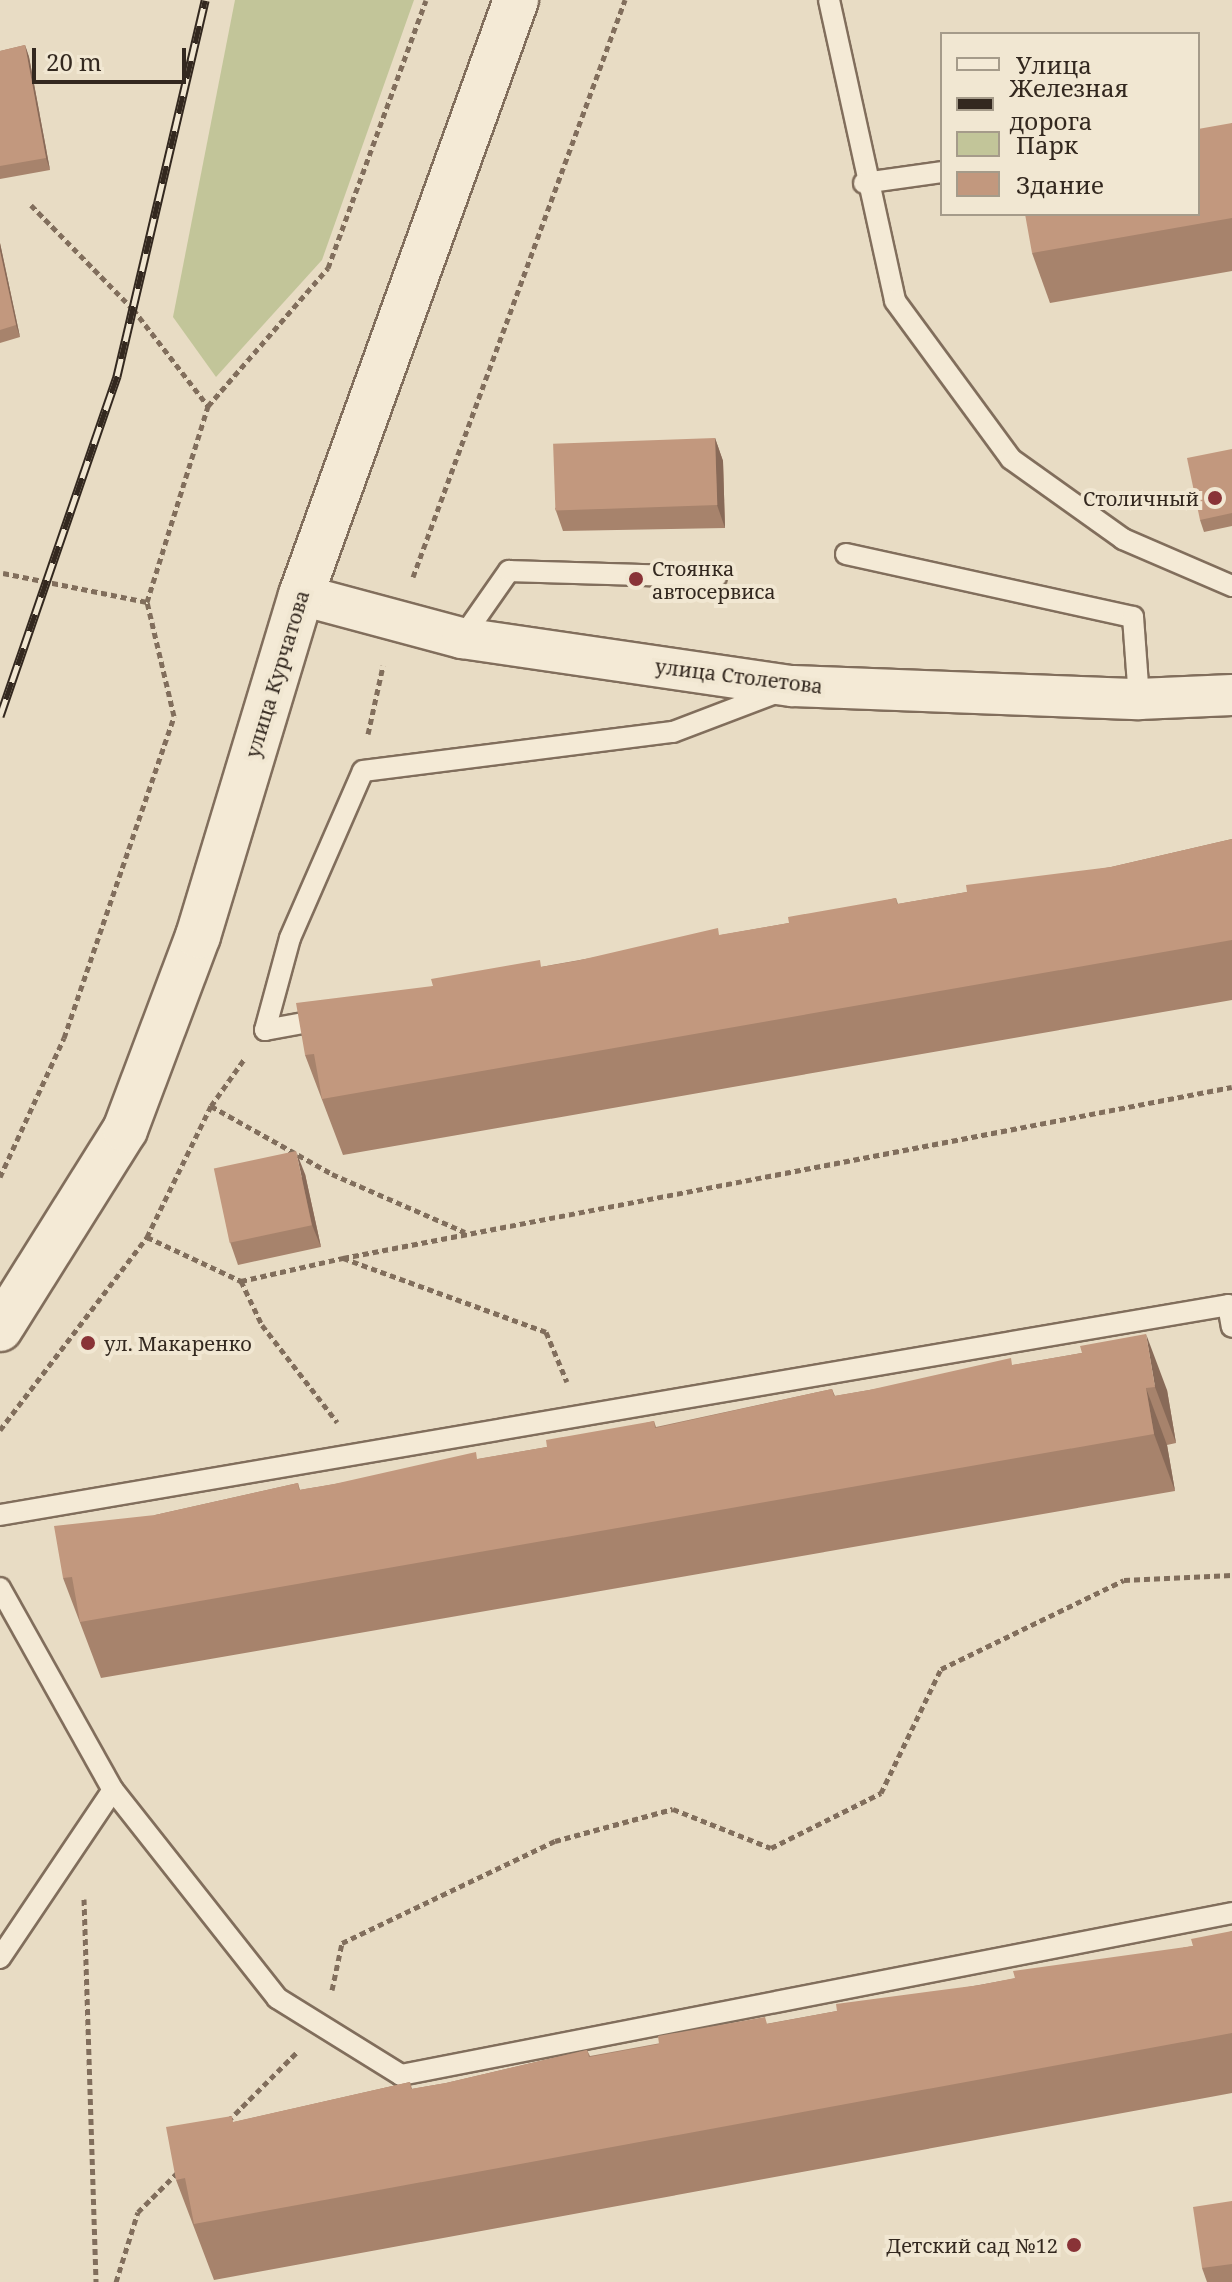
<!DOCTYPE html>
<html>
<head>
<meta charset="utf-8">
<style>
  body { margin:0 }
  #map { position:relative; width:1232px; height:2282px; overflow:hidden; background:#e8dcc4; font-family:"Noto Serif",serif }
  div>[style] { position:absolute }
  [style*='--x'] { left:calc(var(--x)*1px); top:calc(var(--y)*1px); width:calc(var(--w)*1px); rotate:calc(var(--a)*1deg) }
  .green>* { inset:0; background:#c2c599 }
  .path>* { height:5px; margin-top:-2.5px; transform-origin:0; background:repeating-linear-gradient(90deg,#816e5c 0 6px,transparent 0 10px) }
  .roads { filter:drop-shadow(2px 0 #816e5c) drop-shadow(-2px 0 #816e5c) drop-shadow(0 2px #816e5c) drop-shadow(0 -2px #816e5c) }
  .lane>* { height:20px; margin:-10px; padding:0 10px; transform-origin:10px; border-radius:10px; background:#f4ead6 }
  .street>* { height:40px; margin:-20px; padding:0 20px; transform-origin:20px; border-radius:20px; background:#f4ead6 }
  .secondary>* { height:44px; margin:-22px; padding:0 22px; transform-origin:22px; border-radius:22px; background:#f4ead6 }
  .rail>* { height:9px; margin-top:-4.5px; transform-origin:0; background:repeating-linear-gradient(90deg,#f1e7d2 0 18px,#33281f 0 36px); box-sizing:border-box; border-block:2px solid #33281f }
  .wall>* { inset:0; background:#a7836c }
  .shaded-wall>* { inset:0; background:#886a58 }
  .building>* { inset:0; background:#c2987e; transform-origin:0 0 }
  .dots>* { width:22px; height:22px; translate:-50% -50%; box-sizing:border-box; border:4px solid #f1e7d2; border-radius:50% }
  span { translate:-50% -50%; white-space:nowrap; text-align:center; line-height:1.15; -webkit-text-stroke:8px #f1e7d2; paint-order:stroke }
  .poi-label { font-size:20px; color:#33281f }
  .right { translate:-100% -50%; text-align:right }
  .left { translate:0 -50%; text-align:left }
  .street-label { font-size:20px; color:#33281f }
  .legend { position:absolute; left:940px; top:32px; width:260px; height:184px; box-sizing:border-box; background:#f1e7d2; border:2px solid #a59b8a; margin:0; padding:10px 14px; list-style:none; font-size:24px; color:#33281f }
  .legend li { display:flex; align-items:center; gap:16px; height:40px }
  .legend b { width:40px; border:2px solid #a59b8a }
  .scale { position:absolute; left:32px; top:48px; width:154px; height:36px; box-sizing:border-box; border:4px solid #33281f; border-top:0; padding-left:10px; font-size:24px; line-height:28px; white-space:nowrap; color:#33281f; -webkit-text-stroke:6px #f1e7d2; paint-order:stroke }
</style>
</head>
<body>
<div id="map">
  <div class="green">
    <div style="clip-path:polygon(235px 0,414px 0,322px 260px,216px 377px,173px 317px)"></div>
  </div>
  <div class="path">
    <div style="--x:31;--y:205;--w:146;--a:45.6"></div>
    <div style="--x:133;--y:309;--w:123;--a:52.3"></div>
    <div style="--x:3;--y:573;--w:147;--a:11.4"></div>
    <div style="--x:413;--y:577;--w:615;--a:-69.83"></div>
    <div style="--x:368;--y:734;--w:70;--a:-77.6"></div>
    <div style="--x:211;--y:1106;--w:139;--a:29.3"></div>
    <div style="--x:332;--y:1174;--w:145;--a:23.6"></div>
    <div style="--x:0;--y:1177;--w:153;--a:-65.3"></div>
    <div style="--x:64;--y:1038;--w:340;--a:-71.1"></div>
    <div style="--x:174;--y:716;--w:117;--a:-103.3"></div>
    <div style="--x:147;--y:602;--w:205;--a:-72.7"></div>
    <div style="--x:208;--y:406;--w:183;--a:-49"></div>
    <div style="--x:328;--y:268;--w:285;--a:-69.9"></div>
    <div style="--x:147;--y:1237;--w:104;--a:25.1"></div>
    <div style="--x:241;--y:1281;--w:49;--a:64.5"></div>
    <div style="--x:262;--y:1325;--w:123;--a:52.3"></div>
    <div style="--x:343;--y:1258;--w:905;--a:-10.89"></div>
    <div style="--x:241;--y:1281;--w:105;--a:-12.7"></div>
    <div style="--x:343;--y:1258;--w:216;--a:20"></div>
    <div style="--x:546;--y:1332;--w:54;--a:67.2"></div>
    <div style="--x:0;--y:1430;--w:243;--a:-52.7"></div>
    <div style="--x:147;--y:1237;--w:146;--a:-64"></div>
    <div style="--x:211;--y:1106;--w:59;--a:-54.7"></div>
    <div style="--x:84;--y:1899;--w:383;--a:88.2"></div>
    <div style="--x:332;--y:1990;--w:48;--a:-78"></div>
    <div style="--x:342;--y:1943;--w:236;--a:-25.6"></div>
    <div style="--x:555;--y:1841;--w:122;--a:-15.2"></div>
    <div style="--x:673;--y:1809;--w:105;--a:21.7"></div>
    <div style="--x:771;--y:1848;--w:123;--a:-26.6"></div>
    <div style="--x:881;--y:1793;--w:138;--a:-64.2"></div>
    <div style="--x:941;--y:1669;--w:203;--a:-25.9"></div>
    <div style="--x:1124;--y:1580;--w:108;--a:-2.7"></div>
    <div style="--x:228;--y:2121;--w:98;--a:-45"></div>
    <div style="--x:116;--y:2282;--w:73;--a:-72.6"></div>
    <div style="--x:138;--y:2212;--w:58;--a:-45"></div>
  </div>
  <div class="roads">
    <div class="lane">
      <div style="--x:829;--y:0;--w:308;--a:77.6"></div>
      <div style="--x:895;--y:301;--w:196;--a:53.7"></div>
      <div style="--x:1011;--y:459;--w:138;--a:35.5"></div>
      <div style="--x:1123;--y:539;--w:119;--a:23.3"></div>
      <div style="--x:864;--y:183;--w:79;--a:-8"></div>
      <div style="--x:846;--y:554;--w:294;--a:12.4"></div>
      <div style="--x:1133;--y:617;--w:82;--a:85.8"></div>
      <div style="--x:462;--y:638;--w:82;--a:-55"></div>
      <div style="--x:509;--y:571;--w:207;--a:1.7"></div>
      <div style="--x:325;--y:1019;--w:61;--a:169.6"></div>
      <div style="--x:265;--y:1030;--w:95;--a:-74.8"></div>
      <div style="--x:290;--y:938;--w:182;--a:-66.4"></div>
      <div style="--x:363;--y:771;--w:312;--a:-7.2"></div>
      <div style="--x:673;--y:732;--w:112;--a:-20.9"></div>
      <div style="--x:0;--y:1515;--w:1246;--a:-9.7"></div>
      <div style="--x:1228;--y:1305;--w:22;--a:80"></div>
      <div style="--x:0;--y:1588;--w:231;--a:60.8"></div>
      <div style="--x:113;--y:1790;--w:265;--a:51.7"></div>
      <div style="--x:277;--y:1998;--w:146;--a:31.8"></div>
      <div style="--x:401;--y:2075;--w:847;--a:-11.03"></div>
      <div style="--x:0;--y:1958;--w:202;--a:-56.1"></div>
    </div>
    <div class="street">
      <div style="--x:301;--y:595;--w:167;--a:15"></div>
      <div style="--x:462;--y:638;--w:334;--a:8.3"></div>
      <div style="--x:793;--y:686;--w:346;--a:2.2"></div>
      <div style="--x:1139;--y:699;--w:93;--a:-2.5"></div>
    </div>
    <div class="secondary">
      <div style="--x:0;--y:1329;--w:235;--a:-57.9"></div>
      <div style="--x:125;--y:1130;--w:207;--a:-69.4"></div>
      <div style="--x:198;--y:936;--w:356;--a:-73.2"></div>
      <div style="--x:301;--y:595;--w:633;--a:-70.13"></div>
    </div>
  </div>
  <div class="rail">
    <div style="--x:0;--y:716;--w:360;--a:-71"></div>
    <div style="--x:117;--y:376;--w:386;--a:-76.8"></div>
  </div>
  <div class="wall">
    <div style="clip-path:polygon(25px 45px,29px 57px,50px 170px,0 179px,0 51px)"></div>
    <div style="clip-path:polygon(1232px 123px,1232px 271px,1050px 303px,1032px 253px)"></div>
    <div style="clip-path:polygon(0 243px,20px 337px,0 343px)"></div>
    <div style="clip-path:polygon(715px 438px,723px 461px,725px 528px,563px 531px,555px 508px)"></div>
    <div style="clip-path:polygon(1232px 449px,1232px 526px,1204px 532px,1200px 520px)"></div>
    <div style="clip-path:polygon(1232px 839px,1232px 1000px,343px 1155px,305px 1055px,433px 986px,789px 923px,896px 898px,898px 904px,1111px 867px)"></div>
    <div style="clip-path:polygon(305px 1174px,321px 1247px,238px 1265px,230px 1242px)"></div>
    <div style="clip-path:polygon(1082px 1353px,1167px 1390px,1176px 1443px,1167px 1445px,1175px 1491px,101px 1678px,63px 1578px,155px 1515px,298px 1483px,300px 1490px,547px 1447px,654px 1421px,656px 1427px,832px 1389px,835px 1396px)"></div>
    <div style="clip-path:polygon(1232px 1931px,1232px 2093px,214px 2280px,176px 2180px,234px 2122px,410px 2082px,412px 2089px,446px 2083px,587px 2050px,590px 2056px,1193px 1946px)"></div>
    <div style="clip-path:polygon(1232px 2201px,1232px 2282px,1207px 2282px,1202px 2268px)"></div>
  </div>
  <div class="shaded-wall">
    <div style="clip-path:polygon(25px 45px,29px 57px,50px 170px,46px 158px)"></div>
    <div style="clip-path:polygon(0 243px,20px 337px,16px 325px,0 251px)"></div>
    <div style="clip-path:polygon(715px 438px,723px 461px,725px 528px,717px 505px)"></div>
    <div style="clip-path:polygon(296px 1151px,305px 1174px,321px 1247px,312px 1225px)"></div>
    <div style="clip-path:polygon(1146px 1334px,1167px 1390px,1176px 1443px,1155px 1387px)"></div>
    <div style="clip-path:polygon(1146px 1388px,1167px 1445px,1175px 1491px,1154px 1434px)"></div>
  </div>
  <div class="building">
    <div style="clip-path:polygon(25px 45px,46px 158px,0 166px,0 51px)"></div>
    <div style="clip-path:polygon(1232px 123px,1232px 218px,1032px 253px,1025px 214px,1198px 214px,1198px 129px)"></div>
    <div style="clip-path:polygon(0 251px,16px 325px,0 330px)"></div>
    <div style="left:715px;top:438px;width:67px;height:162px;rotate:88deg"></div>
    <div style="clip-path:polygon(1232px 449px,1232px 513px,1200px 520px,1187px 458px)"></div>
    <div style="clip-path:polygon(1232px 839px,1232px 940px,322px 1099px,314px 1054px,305px 1055px,296px 1003px,433px 986px,431px 979px,540px 960px,541px 967px,576px 961px,718px 928px,719px 935px,789px 923px,788px 917px,896px 898px,897px 904px,967px 892px,966px 885px,1111px 867px)"></div>
    <div style="left:296px;top:1151px;width:76px;height:84px;rotate:78deg"></div>
    <div style="clip-path:polygon(1146px 1334px,1155px 1387px,1146px 1388px,1154px 1434px,80px 1622px,72px 1577px,63px 1578px,54px 1526px,155px 1515px,298px 1483px,299px 1490px,334px 1484px,476px 1452px,477px 1459px,547px 1447px,546px 1440px,654px 1421px,655px 1428px,832px 1389px,834px 1396px,869px 1390px,1011px 1358px,1012px 1365px,1082px 1353px,1080px 1346px)"></div>
    <div style="clip-path:polygon(1232px 1931px,1232px 2033px,194px 2224px,185px 2178px,176px 2180px,166px 2127px,232px 2116px,233px 2122px,410px 2082px,411px 2089px,446px 2083px,587px 2050px,589px 2057px,659px 2044px,658px 2036px,765px 2017px,767px 2024px,837px 2011px,836px 2004px,980px 1985px,1015px 1978px,1013px 1971px,1193px 1946px,1191px 1939px)"></div>
    <div style="clip-path:polygon(1232px 2201px,1232px 2264px,1202px 2268px,1193px 2207px)"></div>
  </div>
  <div class="dots">
    <div style="left:1215px;top:498px;background:#893337"></div>
    <div style="left:636px;top:579px;background:#893337"></div>
    <div style="left:88px;top:1343px;background:#893337"></div>
    <div style="left:1074px;top:2245px;background:#893337"></div>
  </div>
  <div class="poi-label">
    <span class="right" style="left:1199px;top:498px">Столичный</span>
    <span class="left" style="left:652px;top:580px">Стоянка<br>автосервиса</span>
    <span class="left" style="left:104px;top:1343px">ул. Макаренко</span>
    <span class="right" style="left:1058px;top:2245px">Детский сад №12</span>
  </div>
  <div class="street-label">
    <span style="left:277px;top:674px;rotate:-73deg">улица Курчатова</span>
    <span style="left:739px;top:676px;rotate:7deg">улица Столетова</span>
  </div>
  <ul class="legend">
  <li><b style="height:10px;background:#f4ead6"></b>Улица</li>
  <li><b style="height:10px;background:#33281f"></b>Железная дорога</li>
  <li><b style="height:22px;background:#c2c599"></b>Парк</li>
  <li><b style="height:22px;background:#c2987e"></b>Здание</li>
  </ul>
  <div class="scale">20 m</div>
</div>
</body>
</html>
